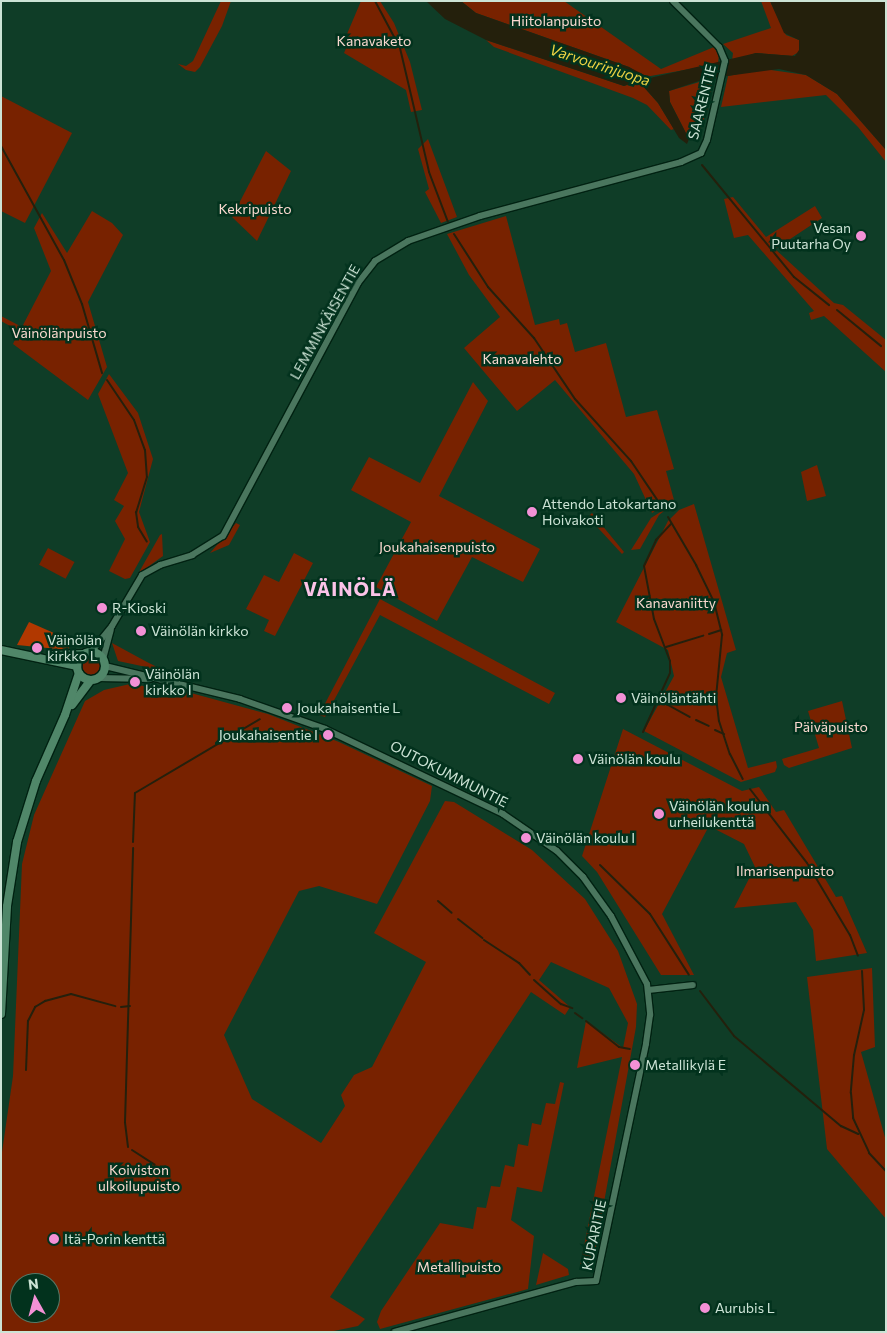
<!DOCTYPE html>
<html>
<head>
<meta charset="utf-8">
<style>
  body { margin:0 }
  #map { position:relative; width:887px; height:1333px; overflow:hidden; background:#0f3d27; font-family:Commissioner,sans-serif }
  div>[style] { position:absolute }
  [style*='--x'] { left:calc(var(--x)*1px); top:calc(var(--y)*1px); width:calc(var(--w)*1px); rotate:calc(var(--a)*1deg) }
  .green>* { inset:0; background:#782200; transform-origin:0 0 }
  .round { border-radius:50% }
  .forest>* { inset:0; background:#b13800 }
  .water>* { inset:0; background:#24200c }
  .stream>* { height:2px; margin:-1px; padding:0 1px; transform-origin:1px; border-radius:1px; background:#24200c }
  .roads { filter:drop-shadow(1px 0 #012212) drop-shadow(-1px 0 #012212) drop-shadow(0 1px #012212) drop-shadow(0 -1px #012212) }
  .tertiary>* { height:6px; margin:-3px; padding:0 3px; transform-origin:3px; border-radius:3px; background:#4a765e }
  .secondary>* { height:8px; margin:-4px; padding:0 4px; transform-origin:4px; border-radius:4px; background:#508769 }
  .secondary>.ring { margin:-4px; padding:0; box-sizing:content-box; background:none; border:8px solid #508769; border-radius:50% }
  .dots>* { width:14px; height:14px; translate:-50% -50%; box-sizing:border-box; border:2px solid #02321d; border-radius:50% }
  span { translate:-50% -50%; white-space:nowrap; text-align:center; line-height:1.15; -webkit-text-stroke:5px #02321d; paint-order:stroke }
  .park-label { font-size:14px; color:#fad9cf }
  .street-label { font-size:14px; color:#cce3d5 }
  .poi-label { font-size:14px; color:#cce3d5 }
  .right { translate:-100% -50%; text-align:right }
  .left { translate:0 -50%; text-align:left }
  .water-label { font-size:15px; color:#ebd243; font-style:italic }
  .district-label { font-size:19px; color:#fbc3e8; font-weight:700; letter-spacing:1px }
  .frame { position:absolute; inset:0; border:2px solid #cce3d5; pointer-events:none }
  .north { position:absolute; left:10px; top:1273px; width:50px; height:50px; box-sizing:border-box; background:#02321d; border:1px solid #537967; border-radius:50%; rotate:353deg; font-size:14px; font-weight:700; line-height:20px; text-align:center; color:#cce3d5 }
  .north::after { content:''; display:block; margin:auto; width:18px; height:22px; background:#f391d6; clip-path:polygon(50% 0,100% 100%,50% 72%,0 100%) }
</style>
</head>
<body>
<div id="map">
  <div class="green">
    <div style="clip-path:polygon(221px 1px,231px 1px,222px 26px,200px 67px,195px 72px,186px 70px,178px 64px,186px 66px,193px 61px)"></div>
    <div style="clip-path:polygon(361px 1px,380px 1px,394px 23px,410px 62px,422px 110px,411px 112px,406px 90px,344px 53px,348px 44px,336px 37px,342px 38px,347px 34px)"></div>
    <div style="clip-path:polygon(461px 1px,564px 1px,661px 69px,714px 47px,719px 54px,718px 64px,645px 77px,629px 67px,476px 13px)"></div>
    <div style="clip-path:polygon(761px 1px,770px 1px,786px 35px,799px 40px,799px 52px,792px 56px,756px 53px,732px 61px,733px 53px,723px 44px,771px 28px)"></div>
    <div style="clip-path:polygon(486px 40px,624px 86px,635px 82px,642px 85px,658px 103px,674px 129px,671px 130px,647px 105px,633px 98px,494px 47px)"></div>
    <div style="clip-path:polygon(764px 69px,806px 75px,837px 94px,886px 150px,886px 162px,858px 127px,826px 95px,721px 107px,728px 76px)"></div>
    <div style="clip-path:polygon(713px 78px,707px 111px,700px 129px,689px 139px,670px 102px,669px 91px)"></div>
    <div style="clip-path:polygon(1px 96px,72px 133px,25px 223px,1px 211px)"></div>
    <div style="clip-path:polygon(428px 139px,457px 217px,441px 223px,425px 192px,429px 189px,418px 149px)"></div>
    <div style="clip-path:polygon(266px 151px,291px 171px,257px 241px,232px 217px)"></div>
    <div style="clip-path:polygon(733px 197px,766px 237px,815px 206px,822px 218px,775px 249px,834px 303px,843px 305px,886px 340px,886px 372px,824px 316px,811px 320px,809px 313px,814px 311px,748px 235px,734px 238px,724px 199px)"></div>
    <div style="clip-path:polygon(92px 211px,112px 223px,123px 235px,88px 302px,107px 367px,88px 400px,13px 344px,19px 331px,1px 321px,1px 316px,22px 327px,51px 271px,34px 228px,42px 213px,67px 253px)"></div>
    <div style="clip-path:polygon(506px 216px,535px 325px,559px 319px,560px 325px,567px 323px,575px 352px,606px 343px,626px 417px,657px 410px,674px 469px,666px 471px,674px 500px,652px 513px,634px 474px,555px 380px,517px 411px,464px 348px,500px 317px,469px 275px,447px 234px)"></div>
    <div style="clip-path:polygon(109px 374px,138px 413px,153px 459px,139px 512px,150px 542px,130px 578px,125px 579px,109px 571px,125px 539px,115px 521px,124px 506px,114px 500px,128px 473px,98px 394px)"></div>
    <div style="clip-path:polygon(473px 382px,488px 401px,439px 496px,540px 549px,523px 582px,472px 557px,437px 621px,376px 587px,411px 522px,351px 490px,369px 457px,420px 483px)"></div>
    <div style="clip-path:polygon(817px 465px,826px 496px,807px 501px,801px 472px)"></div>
    <div style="clip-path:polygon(673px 504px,659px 515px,640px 549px,631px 550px,651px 518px)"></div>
    <div style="clip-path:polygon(694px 504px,736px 650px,727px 653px,721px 677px,748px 768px,776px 761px,777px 767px,775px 772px,741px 782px,644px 731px,674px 676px,668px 650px,616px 622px,668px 521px,679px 510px)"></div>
    <div style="clip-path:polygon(592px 513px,624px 552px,622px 554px,588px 517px)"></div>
    <div style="clip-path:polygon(236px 523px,240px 525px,229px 545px,210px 553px)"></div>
    <div style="clip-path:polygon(162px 534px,163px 556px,138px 574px,160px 535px)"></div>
    <div style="left:48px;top:548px;width:30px;height:19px;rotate:28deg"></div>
    <div style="clip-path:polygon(294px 553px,313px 563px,275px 636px,264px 631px,269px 620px,246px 609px,264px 575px,279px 582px)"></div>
    <div style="clip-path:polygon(380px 599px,555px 693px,549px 704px,380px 615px,325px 717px,319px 715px)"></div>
    <div style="clip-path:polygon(112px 643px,147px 662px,165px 671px,118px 661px)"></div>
    <div class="round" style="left:82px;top:657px;width:18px;height:18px"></div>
    <div style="clip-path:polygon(evenodd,130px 684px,191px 693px,268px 714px,339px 742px,432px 786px,430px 801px,377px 904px,319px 886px,299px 891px,224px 1035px,252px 1099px,321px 1143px,345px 1106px,341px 1095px,354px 1075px,372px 1067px,426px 962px,374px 933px,445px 801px,454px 802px,532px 850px,585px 899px,618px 951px,637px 1004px,636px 1027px,592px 1268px,580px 1266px,622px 1057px,577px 1068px,586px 1021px,623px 1048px,628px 1023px,609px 988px,551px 962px,539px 980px,570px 1007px,565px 1015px,531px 992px,330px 1297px,365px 1319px,358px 1326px,329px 1332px,1px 1332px,1px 1159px,13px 1076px,22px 864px,34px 815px,85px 701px,104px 690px,130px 684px,20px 1283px,50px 1283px,50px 1313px,20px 1313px,20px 1283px)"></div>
    <div style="clip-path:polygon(842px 701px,852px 748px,789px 768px,784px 765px,782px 759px,819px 748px,808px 711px)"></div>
    <div style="clip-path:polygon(623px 729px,742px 791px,759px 787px,776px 812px,784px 810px,836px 897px,842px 896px,867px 953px,816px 961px,813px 930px,796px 902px,734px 908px,755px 867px,744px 844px,709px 826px,662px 914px,694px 975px,661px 975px,597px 872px,582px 856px)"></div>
    <div style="clip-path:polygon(872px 968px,875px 1047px,861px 1052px,886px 1141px,886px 1219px,827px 1149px,807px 977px)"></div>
    <div style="clip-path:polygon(560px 1082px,564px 1083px,542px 1192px,517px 1187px,511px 1220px,534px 1236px,528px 1289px,380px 1329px,377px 1322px,381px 1311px,440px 1223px,473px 1229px,477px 1207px,486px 1208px,491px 1186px,500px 1187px,505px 1165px,514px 1167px,518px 1144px,528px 1146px,532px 1123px,541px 1125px,546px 1103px,555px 1104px)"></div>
    <div style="clip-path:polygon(543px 1253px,568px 1269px,569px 1275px,536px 1285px)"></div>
  </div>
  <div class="forest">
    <div style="clip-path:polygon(29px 622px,72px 641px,68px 650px,17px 645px)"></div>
  </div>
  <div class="water">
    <div style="clip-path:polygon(426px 1px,461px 1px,476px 13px,629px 67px,650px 78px,756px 53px,795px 56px,799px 50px,799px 40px,784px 33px,770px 1px,886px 1px,886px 150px,837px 94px,806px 75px,779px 69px,705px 79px,669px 91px,670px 102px,689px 139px,687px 144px,679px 138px,658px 103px,642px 85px,635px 82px,624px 86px,486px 40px,445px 19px)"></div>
  </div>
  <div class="stream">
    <div style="--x:375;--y:1;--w:53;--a:62"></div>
    <div style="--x:400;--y:48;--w:127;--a:76.8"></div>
    <div style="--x:429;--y:172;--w:53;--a:69.2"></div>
    <div style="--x:1;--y:146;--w:130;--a:61.1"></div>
    <div style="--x:64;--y:260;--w:48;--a:67.8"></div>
    <div style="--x:82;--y:304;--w:72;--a:73.8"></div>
    <div style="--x:702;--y:165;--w:145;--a:50.6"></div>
    <div style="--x:794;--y:277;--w:45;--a:38.7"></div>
    <div style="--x:454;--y:234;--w:63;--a:57.3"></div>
    <div style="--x:488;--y:287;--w:69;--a:48"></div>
    <div style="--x:534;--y:338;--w:73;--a:56.1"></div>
    <div style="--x:575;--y:399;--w:84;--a:47.9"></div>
    <div style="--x:631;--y:461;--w:52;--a:56"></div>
    <div style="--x:837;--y:310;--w:57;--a:39.3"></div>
    <div style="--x:107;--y:380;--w:48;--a:56"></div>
    <div style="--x:134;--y:420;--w:32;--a:70"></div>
    <div style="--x:145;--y:450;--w:27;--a:86"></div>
    <div style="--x:147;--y:477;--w:37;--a:107"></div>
    <div style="--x:136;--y:512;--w:15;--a:82"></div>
    <div style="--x:138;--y:527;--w:17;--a:59"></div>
    <div style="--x:668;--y:517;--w:56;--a:59.7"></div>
    <div style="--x:696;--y:565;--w:41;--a:64.1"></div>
    <div style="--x:714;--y:602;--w:34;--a:76"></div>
    <div style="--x:722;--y:635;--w:62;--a:95.5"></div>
    <div style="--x:716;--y:697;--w:24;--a:83"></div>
    <div style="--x:719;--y:721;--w:35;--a:72"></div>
    <div style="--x:730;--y:754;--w:28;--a:63"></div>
    <div style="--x:709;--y:634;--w:13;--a:-18"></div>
    <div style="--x:666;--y:647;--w:39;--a:-17"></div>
    <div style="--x:659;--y:700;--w:35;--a:29"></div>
    <div style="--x:696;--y:720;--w:14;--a:25"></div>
    <div style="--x:715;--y:730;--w:10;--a:24"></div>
    <div style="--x:643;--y:732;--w:65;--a:-65.4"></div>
    <div style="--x:670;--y:673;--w:12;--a:-90"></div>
    <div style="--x:670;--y:661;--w:45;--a:-110.9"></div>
    <div style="--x:654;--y:619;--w:54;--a:-100.7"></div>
    <div style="--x:644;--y:566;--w:29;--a:-65"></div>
    <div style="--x:656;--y:540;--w:22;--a:-47"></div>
    <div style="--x:750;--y:789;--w:93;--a:52.4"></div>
    <div style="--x:807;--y:863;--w:84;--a:59.2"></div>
    <div style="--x:850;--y:935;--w:22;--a:69"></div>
    <div style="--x:133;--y:842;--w:49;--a:-87.7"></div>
    <div style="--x:135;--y:793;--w:145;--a:-30.6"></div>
    <div style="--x:600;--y:865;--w:70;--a:44.4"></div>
    <div style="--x:650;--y:914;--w:72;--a:57.4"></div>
    <div style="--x:438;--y:901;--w:18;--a:41"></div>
    <div style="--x:458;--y:919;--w:31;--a:38"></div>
    <div style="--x:484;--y:940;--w:42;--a:33.3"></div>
    <div style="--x:519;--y:963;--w:16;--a:47"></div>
    <div style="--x:862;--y:971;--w:39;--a:87"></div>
    <div style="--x:864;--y:1010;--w:46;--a:102.5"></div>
    <div style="--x:854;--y:1055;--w:38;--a:95"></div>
    <div style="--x:851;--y:1093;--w:25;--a:85"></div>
    <div style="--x:853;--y:1118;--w:38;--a:65"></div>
    <div style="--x:869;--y:1153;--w:25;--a:47"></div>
    <div style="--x:534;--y:980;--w:36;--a:42"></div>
    <div style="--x:561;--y:1004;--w:12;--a:20"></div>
    <div style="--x:700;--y:991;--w:56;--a:52.9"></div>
    <div style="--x:734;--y:1036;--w:140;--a:40.1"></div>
    <div style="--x:841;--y:1126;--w:19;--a:25"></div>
    <div style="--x:121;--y:1007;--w:9;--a:-6"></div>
    <div style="--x:575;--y:1013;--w:9;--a:36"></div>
    <div style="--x:586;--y:1021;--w:42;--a:38.2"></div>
    <div style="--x:619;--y:1047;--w:11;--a:10"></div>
    <div style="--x:26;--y:1070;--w:49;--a:-87.7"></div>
    <div style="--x:28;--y:1021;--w:16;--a:-63"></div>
    <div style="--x:35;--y:1007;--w:12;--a:-31"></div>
    <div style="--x:45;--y:1001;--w:27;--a:-15"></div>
    <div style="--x:71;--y:994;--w:46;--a:15.3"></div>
    <div style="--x:128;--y:1147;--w:25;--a:-97"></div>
    <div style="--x:125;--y:1122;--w:274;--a:-88.3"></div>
    <div style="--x:132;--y:1150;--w:27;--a:33"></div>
  </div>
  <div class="roads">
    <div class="tertiary">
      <div style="--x:91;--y:652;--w:33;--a:-51"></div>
      <div style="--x:112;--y:626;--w:59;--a:-59.5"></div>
      <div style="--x:142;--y:575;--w:21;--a:-29"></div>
      <div style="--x:160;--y:565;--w:34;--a:-17"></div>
      <div style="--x:192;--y:555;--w:36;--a:-32"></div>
      <div style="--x:223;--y:536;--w:287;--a:-61.9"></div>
      <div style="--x:358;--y:283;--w:28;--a:-52"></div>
      <div style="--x:375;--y:261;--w:39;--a:-31"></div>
      <div style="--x:408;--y:241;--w:76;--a:-19.1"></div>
      <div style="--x:480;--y:216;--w:208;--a:-15"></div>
      <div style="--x:681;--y:162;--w:22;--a:-24"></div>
      <div style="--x:701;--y:153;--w:14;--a:-65"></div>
      <div style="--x:707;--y:140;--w:81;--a:-77.2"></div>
      <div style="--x:725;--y:61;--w:15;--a:-113"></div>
      <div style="--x:719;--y:47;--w:65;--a:-135"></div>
      <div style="--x:103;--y:659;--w:30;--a:-75"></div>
      <div style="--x:105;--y:666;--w:139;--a:13.7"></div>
      <div style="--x:240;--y:699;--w:90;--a:19.4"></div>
      <div style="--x:325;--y:729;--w:197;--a:25.5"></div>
      <div style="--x:503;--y:814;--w:65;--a:34.4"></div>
      <div style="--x:557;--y:851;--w:37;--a:45"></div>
      <div style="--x:583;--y:877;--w:48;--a:54.3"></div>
      <div style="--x:611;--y:916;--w:77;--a:62.1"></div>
      <div style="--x:647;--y:984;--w:31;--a:84"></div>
      <div style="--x:650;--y:1015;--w:29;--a:98"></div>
      <div style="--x:646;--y:1044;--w:242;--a:101.9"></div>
      <div style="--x:596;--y:1281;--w:20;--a:177"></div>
      <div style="--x:576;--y:1282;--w:188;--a:164.6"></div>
      <div style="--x:98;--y:678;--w:52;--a:1.1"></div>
      <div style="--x:649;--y:990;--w:44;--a:-6.5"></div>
    </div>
    <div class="secondary">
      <div style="--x:1;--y:650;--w:78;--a:11.9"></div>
      <div class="ring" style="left:77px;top:652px;width:20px;height:20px"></div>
      <div style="--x:52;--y:655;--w:32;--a:-2"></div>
      <div style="--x:72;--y:705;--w:31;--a:-53"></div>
      <div style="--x:1;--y:1014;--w:108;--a:-86.8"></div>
      <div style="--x:7;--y:906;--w:65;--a:-81.1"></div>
      <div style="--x:17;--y:842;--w:64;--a:-72.7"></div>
      <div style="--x:36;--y:781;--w:72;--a:-66.3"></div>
      <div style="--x:65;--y:715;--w:44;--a:-71.6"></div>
    </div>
  </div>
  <div class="dots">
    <div style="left:861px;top:236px;background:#f391d6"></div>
    <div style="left:532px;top:512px;background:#f391d6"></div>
    <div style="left:102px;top:608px;background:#f391d6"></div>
    <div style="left:141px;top:631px;background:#f391d6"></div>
    <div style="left:37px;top:648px;background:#f391d6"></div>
    <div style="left:135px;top:682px;background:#f391d6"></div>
    <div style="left:621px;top:698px;background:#f391d6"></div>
    <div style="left:287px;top:708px;background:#f391d6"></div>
    <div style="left:328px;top:735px;background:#f391d6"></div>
    <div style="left:578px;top:759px;background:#f391d6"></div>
    <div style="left:659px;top:814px;background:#f391d6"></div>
    <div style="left:526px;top:838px;background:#f391d6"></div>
    <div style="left:635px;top:1065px;background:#f391d6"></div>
    <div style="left:54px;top:1239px;background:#f391d6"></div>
    <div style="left:705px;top:1308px;background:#f391d6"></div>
  </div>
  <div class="park-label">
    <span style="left:556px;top:21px">Hiitolanpuisto</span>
    <span style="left:374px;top:41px">Kanavaketo</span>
    <span style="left:255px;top:209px">Kekripuisto</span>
    <span style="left:59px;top:333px">Väinölänpuisto</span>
    <span style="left:522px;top:359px">Kanavalehto</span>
    <span style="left:437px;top:547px">Joukahaisenpuisto</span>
    <span style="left:676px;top:603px">Kanavaniitty</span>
    <span style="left:831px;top:727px">Päiväpuisto</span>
    <span style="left:785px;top:871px">Ilmarisenpuisto</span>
    <span style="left:139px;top:1178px">Koiviston<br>ulkoilupuisto</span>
    <span style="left:459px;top:1267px">Metallipuisto</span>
  </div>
  <div class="street-label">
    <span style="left:702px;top:102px;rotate:-76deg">SAARENTIE</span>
    <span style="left:325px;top:322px;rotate:-61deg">LEMMINKÄISENTIE</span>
    <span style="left:449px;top:774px;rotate:27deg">OUTOKUMMUNTIE</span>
    <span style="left:594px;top:1235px;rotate:-78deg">KUPARITIE</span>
  </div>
  <div class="poi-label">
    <span class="right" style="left:851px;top:236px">Vesan<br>Puutarha Oy</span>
    <span class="left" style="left:542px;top:512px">Attendo Latokartano<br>Hoivakoti</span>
    <span class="left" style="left:112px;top:608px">R-Kioski</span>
    <span class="left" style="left:151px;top:631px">Väinölän kirkko</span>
    <span class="left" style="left:47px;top:648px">Väinölän<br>kirkko L</span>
    <span class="left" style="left:145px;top:682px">Väinölän<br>kirkko I</span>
    <span class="left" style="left:631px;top:698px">Väinöläntähti</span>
    <span class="left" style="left:297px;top:708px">Joukahaisentie L</span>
    <span class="right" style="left:318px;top:735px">Joukahaisentie I</span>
    <span class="left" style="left:588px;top:759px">Väinölän koulu</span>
    <span class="left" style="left:669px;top:814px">Väinölän koulun<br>urheilukenttä</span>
    <span class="left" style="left:536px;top:838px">Väinölän koulu I</span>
    <span class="left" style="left:645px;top:1065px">Metallikylä E</span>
    <span class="left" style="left:64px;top:1239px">Itä-Porin kenttä</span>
    <span class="left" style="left:715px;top:1308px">Aurubis L</span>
  </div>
  <div class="water-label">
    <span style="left:600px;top:65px;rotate:18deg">Varvourinjuopa</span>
  </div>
  <div class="district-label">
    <span style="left:350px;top:589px">VÄINÖLÄ</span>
  </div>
  <div class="frame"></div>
  <div class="north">N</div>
</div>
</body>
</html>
